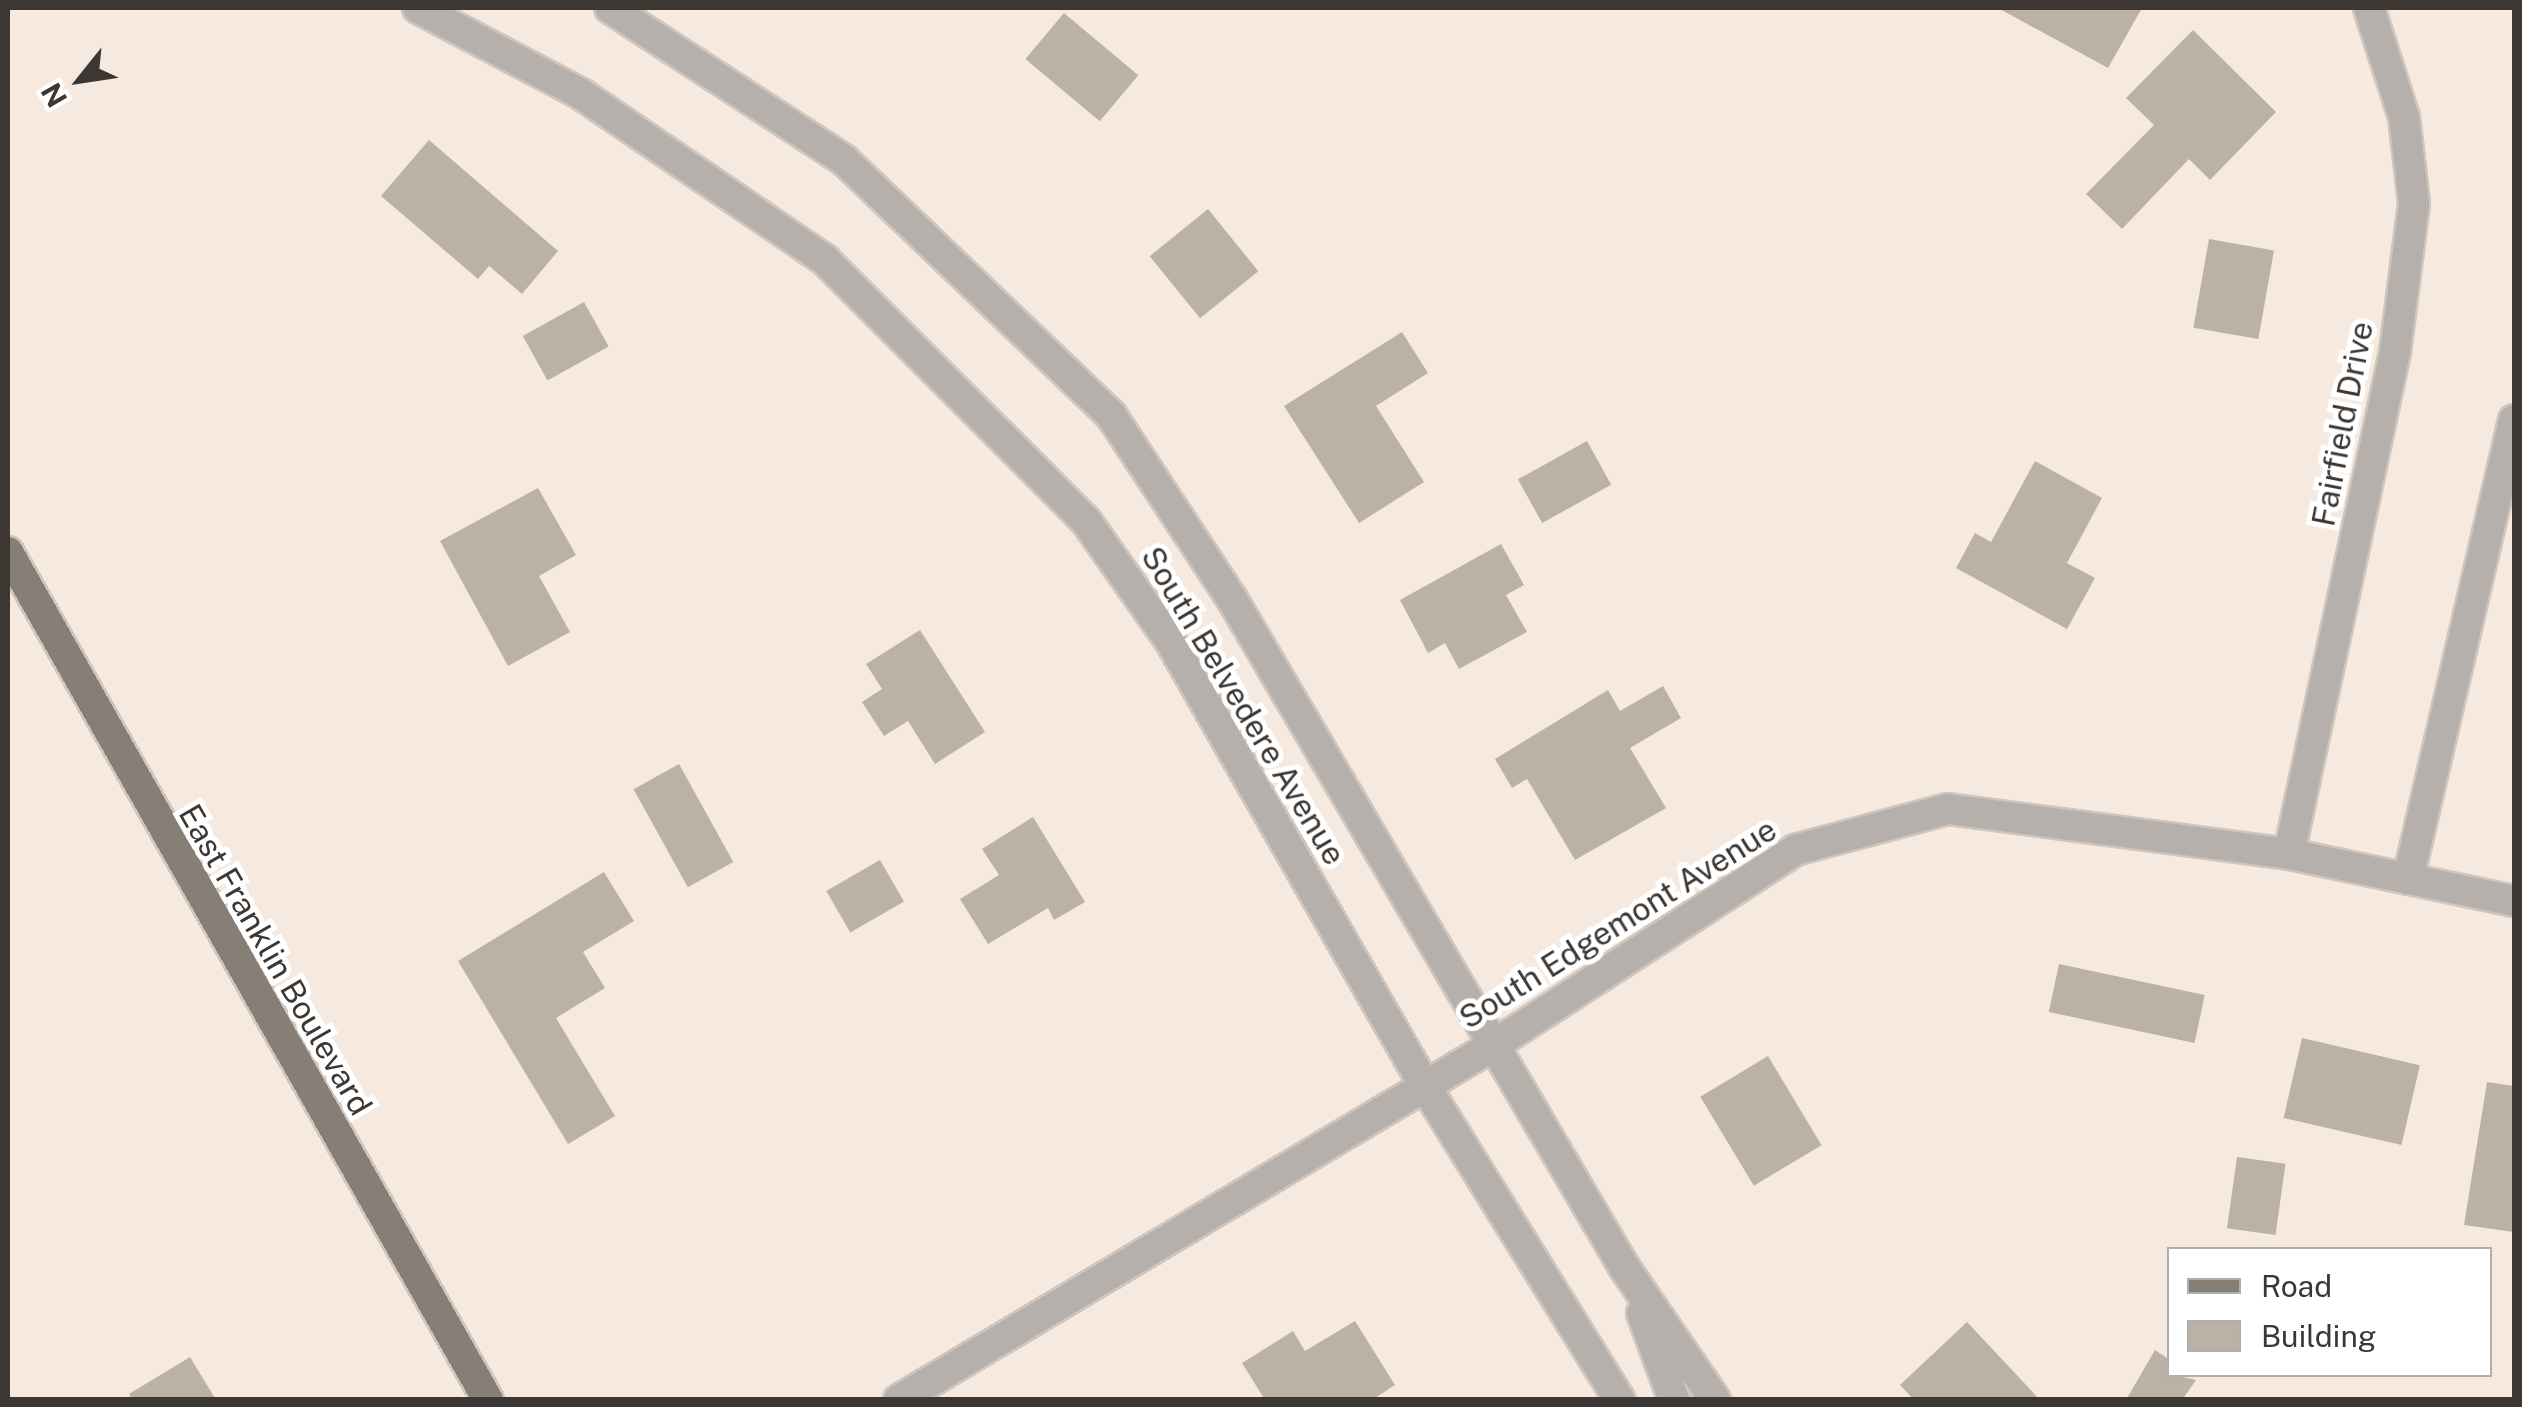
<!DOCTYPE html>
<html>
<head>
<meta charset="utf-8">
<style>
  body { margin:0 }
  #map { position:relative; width:2522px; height:1407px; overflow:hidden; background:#f6eae0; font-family:"Public Sans",sans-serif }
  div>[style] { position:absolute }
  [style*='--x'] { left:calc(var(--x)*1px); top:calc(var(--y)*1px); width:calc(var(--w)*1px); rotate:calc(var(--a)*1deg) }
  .building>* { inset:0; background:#bcb1a7; transform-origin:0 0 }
  .roads { filter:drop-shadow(2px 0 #d1c6bd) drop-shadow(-2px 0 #d1c6bd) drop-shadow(0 2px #d1c6bd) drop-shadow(0 -2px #d1c6bd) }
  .street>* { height:30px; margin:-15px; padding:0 15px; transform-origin:15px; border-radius:15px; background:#b5b0ac }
  .primary>* { height:30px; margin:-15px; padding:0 15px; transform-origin:15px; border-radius:15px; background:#877e75 }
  span { translate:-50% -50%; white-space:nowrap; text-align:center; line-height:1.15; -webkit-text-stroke:10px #fff; paint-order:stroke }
  .street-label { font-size:32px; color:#3c3733 }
  .frame { position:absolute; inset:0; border:10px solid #3c3733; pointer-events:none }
  .legend { position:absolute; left:2167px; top:1247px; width:325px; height:130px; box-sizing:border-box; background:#fff; border:2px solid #b1afad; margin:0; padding:12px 18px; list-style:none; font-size:30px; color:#3c3733 }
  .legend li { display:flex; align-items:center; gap:20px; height:50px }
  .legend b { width:50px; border:2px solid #b1afad }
  .north { position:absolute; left:30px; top:30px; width:100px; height:100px; -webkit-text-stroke:8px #fff; paint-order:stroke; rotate:240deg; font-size:28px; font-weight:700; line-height:40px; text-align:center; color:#3c3733 }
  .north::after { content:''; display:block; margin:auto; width:35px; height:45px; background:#3c3733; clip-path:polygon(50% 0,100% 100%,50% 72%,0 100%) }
</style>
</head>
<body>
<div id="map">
  <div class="building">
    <div style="clip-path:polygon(1998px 8px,2142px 8px,2108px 68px)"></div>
    <div style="left:1064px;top:13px;width:97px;height:60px;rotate:40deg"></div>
    <div style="clip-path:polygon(2193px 30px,2276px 112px,2210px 180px,2189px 159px,2122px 229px,2086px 194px,2154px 125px,2126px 98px)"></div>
    <div style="clip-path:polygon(429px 140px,558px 251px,522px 294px,489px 266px,478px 279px,381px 196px)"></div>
    <div style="left:1208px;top:209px;width:80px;height:75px;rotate:51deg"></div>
    <div style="left:2209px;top:239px;width:66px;height:90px;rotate:10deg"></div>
    <div style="left:584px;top:302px;width:51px;height:70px;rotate:61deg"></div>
    <div style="clip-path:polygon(1402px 332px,1428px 373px,1376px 406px,1424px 482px,1359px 523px,1284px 406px)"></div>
    <div style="left:1587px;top:441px;width:50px;height:79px;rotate:61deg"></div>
    <div style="clip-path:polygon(2035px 461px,2102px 498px,2067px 563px,2095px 578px,2067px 629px,1956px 568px,1975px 533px,1991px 542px)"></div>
    <div style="clip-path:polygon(538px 488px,576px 555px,539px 576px,570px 632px,508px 666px,440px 541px)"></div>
    <div style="clip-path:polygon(1501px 544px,1524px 585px,1506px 595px,1527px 632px,1459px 669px,1445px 643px,1428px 653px,1400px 600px)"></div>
    <div style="clip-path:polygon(920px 630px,985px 732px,935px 764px,908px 721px,884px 736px,862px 702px,882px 689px,866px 664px)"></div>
    <div style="clip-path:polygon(1663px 686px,1681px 718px,1630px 748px,1666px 808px,1575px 860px,1527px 779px,1512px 788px,1495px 759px,1608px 690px,1620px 711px)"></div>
    <div style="left:679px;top:764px;width:112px;height:52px;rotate:61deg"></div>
    <div style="clip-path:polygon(1033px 817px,1085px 902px,1054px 920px,1048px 908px,988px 944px,960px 899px,999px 875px,982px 849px)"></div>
    <div style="left:880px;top:860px;width:48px;height:62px;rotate:60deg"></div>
    <div style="clip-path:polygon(604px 872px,634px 921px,583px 952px,605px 988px,556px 1018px,615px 1116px,568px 1144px,458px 961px)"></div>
    <div style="left:2059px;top:964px;width:149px;height:49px;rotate:12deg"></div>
    <div style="left:2302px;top:1038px;width:121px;height:82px;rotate:13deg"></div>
    <div style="left:1768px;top:1056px;width:104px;height:79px;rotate:59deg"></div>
    <div style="clip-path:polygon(2487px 1082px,2514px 1086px,2514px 1232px,2464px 1225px)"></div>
    <div style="left:2237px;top:1157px;width:49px;height:72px;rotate:8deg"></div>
    <div style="clip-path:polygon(1355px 1321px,1395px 1385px,1372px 1400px,1265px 1400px,1242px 1363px,1293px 1331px,1305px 1351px)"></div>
    <div style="clip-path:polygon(1967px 1322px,2040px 1400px,1914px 1400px,1900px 1385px)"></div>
    <div style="clip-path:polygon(2155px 1350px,2170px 1360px,2170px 1374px,2196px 1380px,2182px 1400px,2126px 1400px)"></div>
    <div style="clip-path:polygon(190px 1357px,216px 1400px,133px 1400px,129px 1394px)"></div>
  </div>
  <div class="roads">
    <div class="street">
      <div style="--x:418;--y:8;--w:184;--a:27.8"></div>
      <div style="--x:581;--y:94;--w:295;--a:34.2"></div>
      <div style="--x:825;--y:260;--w:369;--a:45"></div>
      <div style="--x:1086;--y:521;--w:148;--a:54.9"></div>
      <div style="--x:1171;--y:642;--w:512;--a:60.23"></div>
      <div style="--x:1425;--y:1086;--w:370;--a:58.2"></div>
      <div style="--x:610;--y:8;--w:279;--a:33"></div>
      <div style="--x:844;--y:160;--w:369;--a:43.7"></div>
      <div style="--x:1111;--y:415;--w:220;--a:56.7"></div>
      <div style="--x:1232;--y:599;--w:775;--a:59.59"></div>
      <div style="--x:1624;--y:1267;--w:161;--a:55.6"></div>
      <div style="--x:2289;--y:854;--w:513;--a:-78.08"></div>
      <div style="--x:2395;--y:352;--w:150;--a:-82.7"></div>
      <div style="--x:2414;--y:203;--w:87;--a:-96.6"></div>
      <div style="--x:2404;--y:117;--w:114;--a:-107.8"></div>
      <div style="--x:2408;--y:879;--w:471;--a:-77"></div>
      <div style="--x:1642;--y:1313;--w:93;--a:69.8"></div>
      <div style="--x:899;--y:1400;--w:693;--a:-30.82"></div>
      <div style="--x:1494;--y:1045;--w:359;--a:-32.9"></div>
      <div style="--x:1795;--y:850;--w:158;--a:-15"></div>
      <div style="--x:1948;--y:809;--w:344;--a:7.5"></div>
      <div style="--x:2289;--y:854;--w:230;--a:11.8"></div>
    </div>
    <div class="primary">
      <div style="--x:8;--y:552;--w:974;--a:60.49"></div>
    </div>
  </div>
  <div class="street-label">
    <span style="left:2343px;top:424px;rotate:-79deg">Fairfield Drive</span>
    <span style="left:1243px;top:706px;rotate:59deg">South Belvedere Avenue</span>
    <span style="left:1618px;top:924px;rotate:-32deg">South Edgemont Avenue</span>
    <span style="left:275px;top:960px;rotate:60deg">East Franklin Boulevard</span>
  </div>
  <div class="frame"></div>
  <ul class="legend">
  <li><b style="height:12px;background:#877e75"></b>Road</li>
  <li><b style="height:28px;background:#bcb1a7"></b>Building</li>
  </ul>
  <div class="north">N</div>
</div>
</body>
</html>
